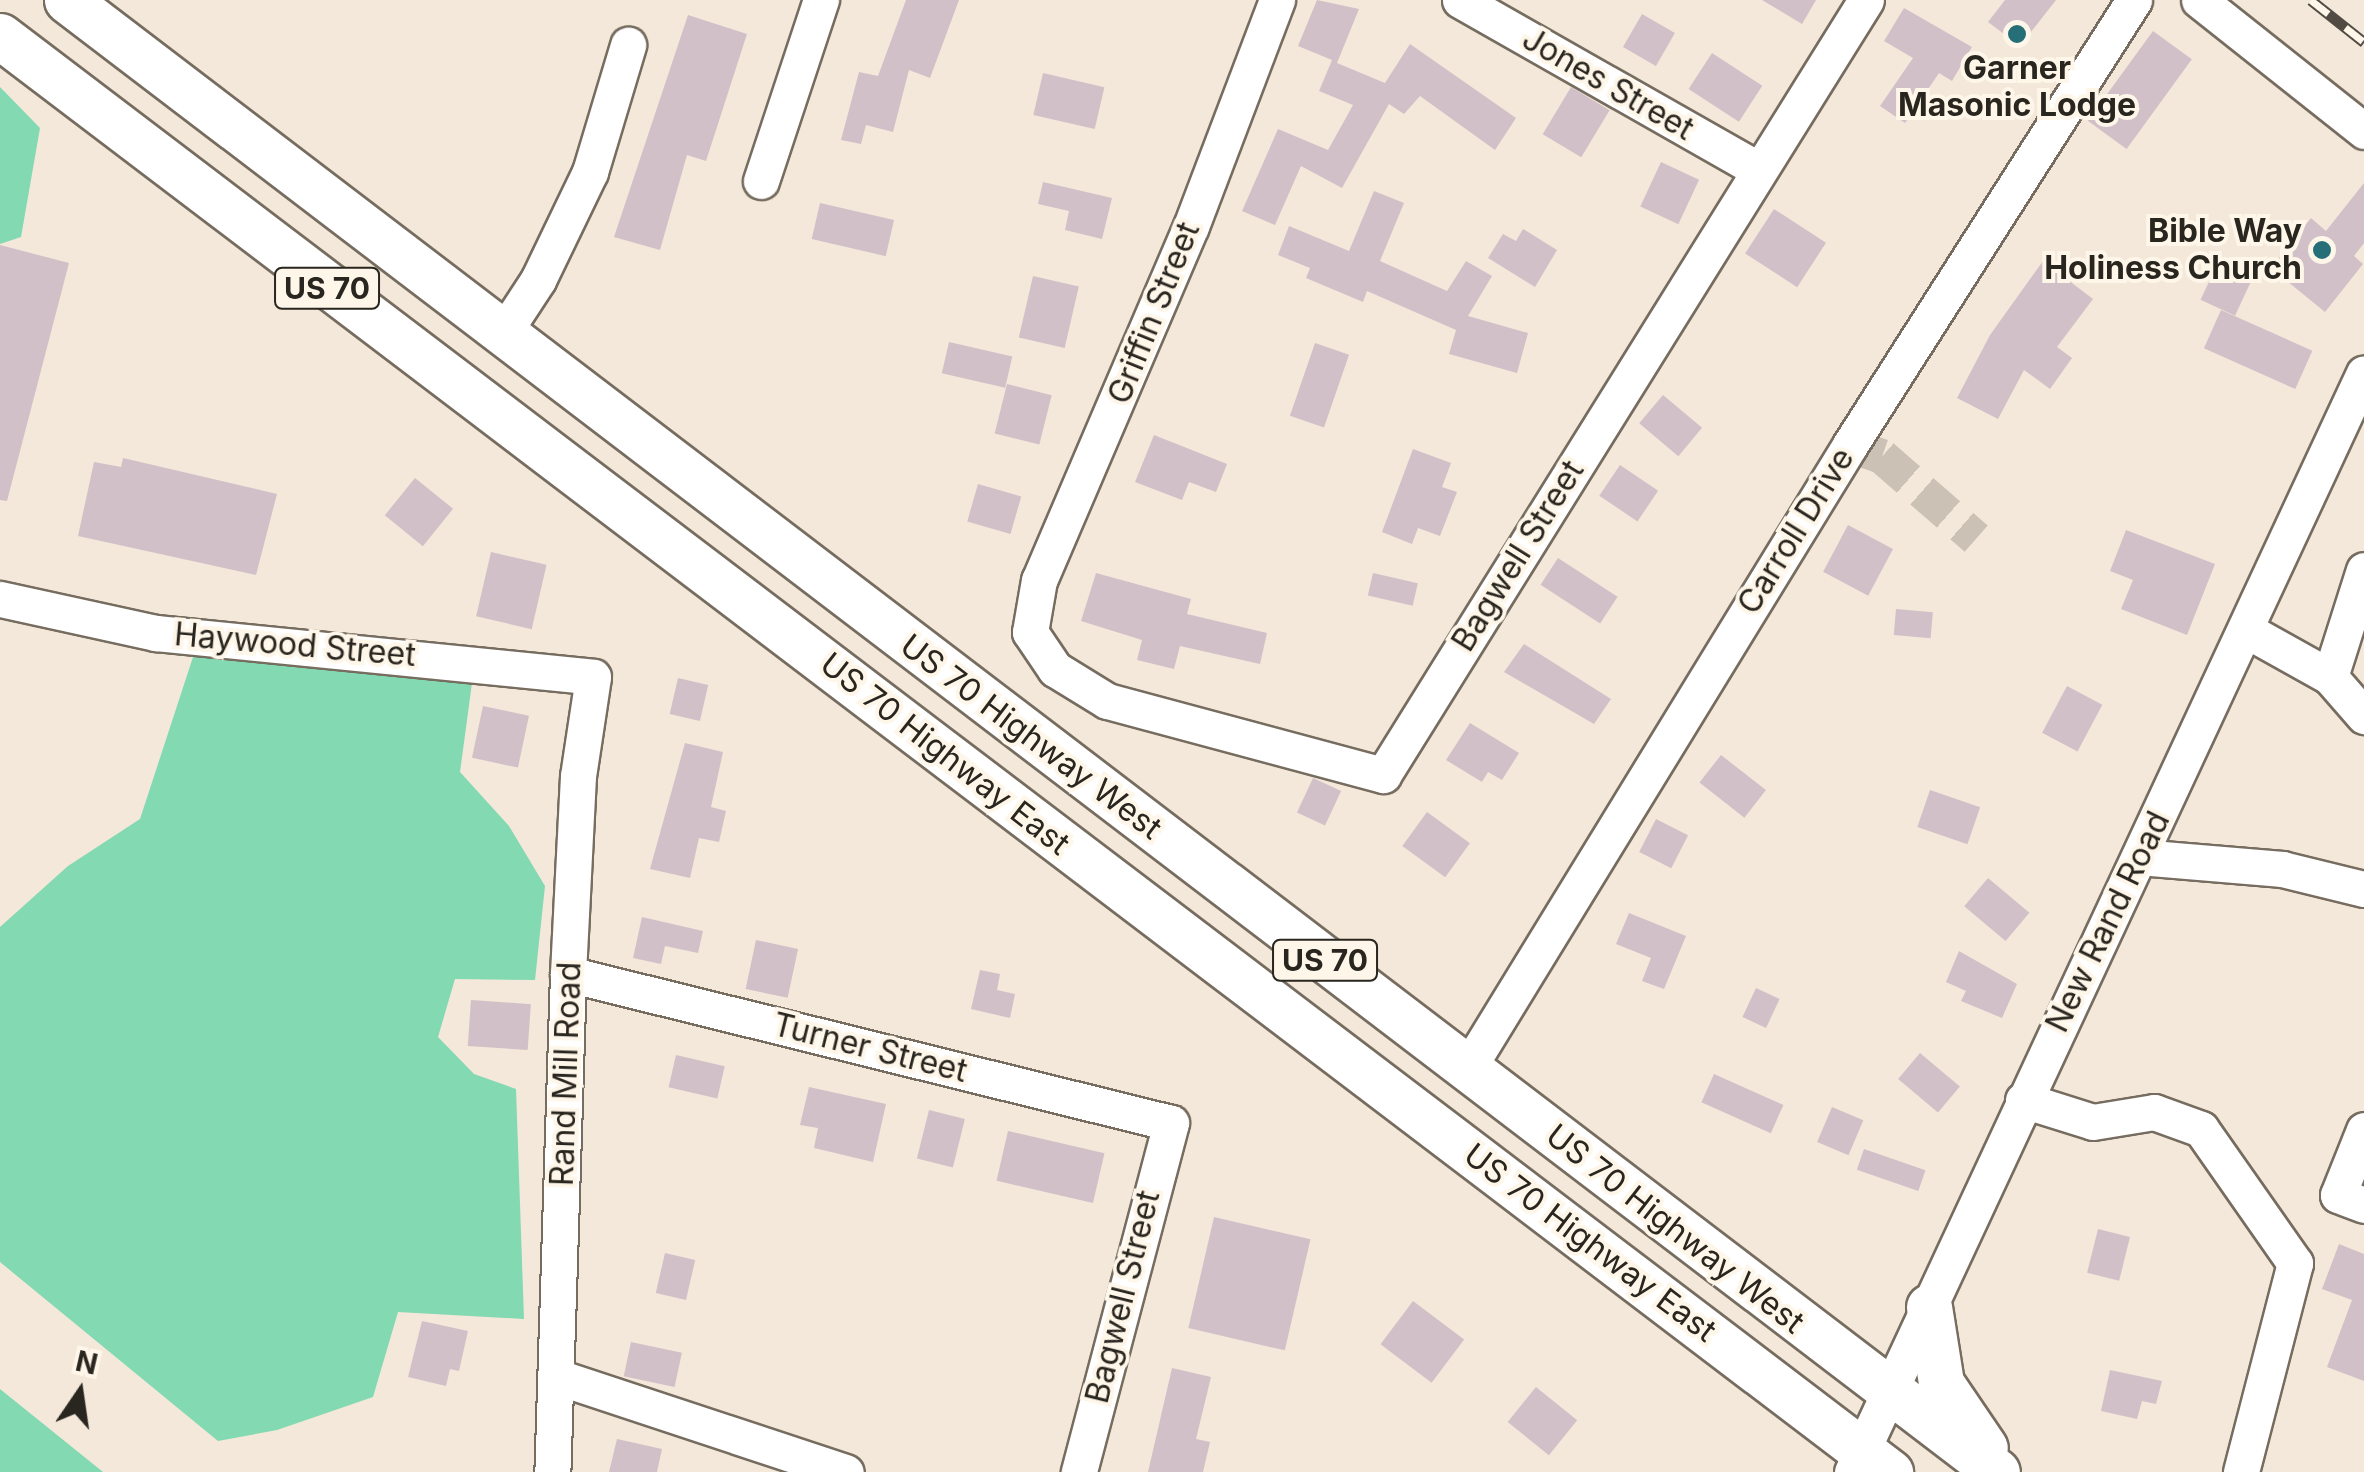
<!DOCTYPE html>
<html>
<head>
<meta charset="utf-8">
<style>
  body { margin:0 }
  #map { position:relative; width:2364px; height:1472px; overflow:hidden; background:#f3e8d9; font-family:Inter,sans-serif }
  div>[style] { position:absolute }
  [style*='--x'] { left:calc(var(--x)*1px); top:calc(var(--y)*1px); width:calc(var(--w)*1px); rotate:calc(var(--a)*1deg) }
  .green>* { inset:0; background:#82d9b2 }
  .building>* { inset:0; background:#d2c0c9; transform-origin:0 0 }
  .minor-tunnel>* { height:35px; margin-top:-17.5px; transform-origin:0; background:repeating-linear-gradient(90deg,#cbc1b4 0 35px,transparent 0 53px) }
  .roads { filter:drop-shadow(2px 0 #766c5f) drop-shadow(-2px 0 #766c5f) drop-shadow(0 2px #766c5f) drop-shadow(0 -2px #766c5f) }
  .minor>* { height:35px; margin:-17.5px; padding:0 17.5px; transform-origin:17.5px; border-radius:17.5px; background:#fff }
  .major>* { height:45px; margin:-22.5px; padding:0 22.5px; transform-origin:22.5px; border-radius:22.5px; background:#fff }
  .rail>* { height:11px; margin-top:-5.5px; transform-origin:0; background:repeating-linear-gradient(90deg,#fef6e9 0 22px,#514b43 0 44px); box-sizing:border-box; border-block:2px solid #514b43 }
  .dots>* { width:28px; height:28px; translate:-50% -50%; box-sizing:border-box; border:5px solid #fef6e9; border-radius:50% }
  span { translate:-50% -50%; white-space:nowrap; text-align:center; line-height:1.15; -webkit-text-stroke:8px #fef6e9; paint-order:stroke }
  .shield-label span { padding:2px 8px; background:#fef6e9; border:2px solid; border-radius:8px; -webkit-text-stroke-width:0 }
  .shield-label { font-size:30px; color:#29251f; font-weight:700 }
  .poi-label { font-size:32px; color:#29251f; font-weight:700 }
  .right { translate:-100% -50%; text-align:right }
  .street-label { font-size:32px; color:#29251f }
  .north { position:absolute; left:30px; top:1342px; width:100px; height:100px; -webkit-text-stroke:8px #fef6e9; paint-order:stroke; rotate:13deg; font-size:28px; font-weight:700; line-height:40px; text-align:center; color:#29251f }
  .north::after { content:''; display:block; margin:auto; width:35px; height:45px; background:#29251f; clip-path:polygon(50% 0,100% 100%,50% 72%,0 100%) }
</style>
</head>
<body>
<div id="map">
  <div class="green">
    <div style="clip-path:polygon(0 87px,40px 128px,21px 237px,0 244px)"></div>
    <div style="clip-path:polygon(194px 654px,472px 683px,460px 772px,509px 826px,545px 886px,535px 980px,455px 979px,438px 1037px,474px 1074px,516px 1089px,524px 1319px,398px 1312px,373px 1397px,277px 1430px,218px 1441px,0 1262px,0 927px,68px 866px,140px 819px)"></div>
    <div style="clip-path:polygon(0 1389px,103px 1472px,0 1472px)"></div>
  </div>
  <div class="building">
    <div style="clip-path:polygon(906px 0,959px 0,930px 78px,909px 70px,893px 132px,866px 125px,861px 144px,841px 140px,859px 72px,878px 76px)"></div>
    <div style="clip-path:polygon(1317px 0,1359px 9px,1337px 63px,1385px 83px,1410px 44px,1516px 118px,1495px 150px,1420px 96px,1404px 114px,1389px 104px,1342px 188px,1301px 166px,1275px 225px,1242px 211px,1278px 129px,1328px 150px,1353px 105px,1319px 91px,1332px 60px,1298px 46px)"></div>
    <div style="clip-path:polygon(1762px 0,1816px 0,1802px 24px)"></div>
    <div style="clip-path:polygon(2005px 0,2056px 0,2020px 46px,1988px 22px)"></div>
    <div style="clip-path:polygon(1904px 8px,1972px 47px,1952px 81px,1939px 73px,1905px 123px,1880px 106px,1913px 58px,1884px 41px)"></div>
    <div style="left:1642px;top:14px;width:38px;height:38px;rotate:30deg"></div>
    <div style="clip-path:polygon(688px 15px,747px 34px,706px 161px,687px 155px,660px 250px,614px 237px)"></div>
    <div style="left:2153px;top:31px;width:48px;height:111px;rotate:36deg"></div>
    <div style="left:1712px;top:53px;width:60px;height:43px;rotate:33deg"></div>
    <div style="left:1043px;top:73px;width:63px;height:43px;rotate:13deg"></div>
    <div style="left:1571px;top:87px;width:45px;height:55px;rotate:31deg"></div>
    <div style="left:1661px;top:162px;width:42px;height:49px;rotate:25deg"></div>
    <div style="clip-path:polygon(1043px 182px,1112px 198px,1102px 239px,1065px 230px,1069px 211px,1038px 204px)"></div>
    <div style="clip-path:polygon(2364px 183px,2364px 243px,2354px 256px,2363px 264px,2325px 312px,2271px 268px,2311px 218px,2326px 231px)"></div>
    <div style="clip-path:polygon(1374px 191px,1404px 203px,1380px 261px,1447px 291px,1466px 261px,1492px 276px,1468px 316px,1528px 333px,1517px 373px,1449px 354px,1456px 330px,1367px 291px,1363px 302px,1306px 278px,1310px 268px,1278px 255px,1289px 226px,1349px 251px)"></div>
    <div style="left:820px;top:203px;width:76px;height:37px;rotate:13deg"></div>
    <div style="left:1774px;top:209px;width:62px;height:53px;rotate:33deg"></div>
    <div style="clip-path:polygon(1523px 229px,1557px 250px,1535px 287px,1488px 258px,1503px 234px,1516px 241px)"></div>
    <div style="clip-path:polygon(0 245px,69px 263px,7px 501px,0 500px)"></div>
    <div style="left:2220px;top:258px;width:38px;height:46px;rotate:25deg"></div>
    <div style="clip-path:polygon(2043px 261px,2093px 299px,2057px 347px,2072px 358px,2050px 389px,2024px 370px,1998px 419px,1957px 398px,1990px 335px)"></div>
    <div style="left:1033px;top:276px;width:47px;height:63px;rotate:13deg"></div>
    <div style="left:2221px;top:310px;width:100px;height:42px;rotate:24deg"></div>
    <div style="left:949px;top:342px;width:65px;height:32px;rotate:13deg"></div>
    <div style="left:1315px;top:343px;width:36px;height:77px;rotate:19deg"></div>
    <div style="left:1007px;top:384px;width:46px;height:51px;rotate:14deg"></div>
    <div style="left:1663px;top:395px;width:51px;height:37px;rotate:40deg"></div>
    <div style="clip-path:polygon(1154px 435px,1227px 464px,1216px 492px,1189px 482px,1182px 500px,1135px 482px)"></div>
    <div style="clip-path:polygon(1413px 449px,1451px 463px,1442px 487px,1457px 492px,1440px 536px,1418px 528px,1412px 544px,1382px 532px)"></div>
    <div style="clip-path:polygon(123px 458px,277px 494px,256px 575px,78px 536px,94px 462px,121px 467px)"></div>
    <div style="left:1620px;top:465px;width:46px;height:37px;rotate:34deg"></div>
    <div style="left:415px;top:478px;width:49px;height:48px;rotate:39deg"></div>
    <div style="left:978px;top:484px;width:45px;height:39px;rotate:16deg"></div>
    <div style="left:1848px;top:525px;width:51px;height:53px;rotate:28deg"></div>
    <div style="clip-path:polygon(2126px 530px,2215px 564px,2187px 635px,2121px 609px,2133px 580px,2110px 571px)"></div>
    <div style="left:491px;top:552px;width:57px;height:66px;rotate:13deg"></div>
    <div style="left:1558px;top:558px;width:71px;height:32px;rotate:33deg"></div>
    <div style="clip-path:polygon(1096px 573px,1191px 599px,1187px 614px,1267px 633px,1260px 664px,1180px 646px,1174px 669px,1137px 660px,1142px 640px,1081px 621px)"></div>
    <div style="left:1373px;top:573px;width:46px;height:23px;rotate:13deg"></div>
    <div style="left:1896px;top:609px;width:37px;height:26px;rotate:5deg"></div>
    <div style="clip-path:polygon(1524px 644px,1611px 699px,1594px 724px,1504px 672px)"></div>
    <div style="left:678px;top:678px;width:31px;height:37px;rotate:13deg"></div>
    <div style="left:2067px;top:686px;width:40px;height:53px;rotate:28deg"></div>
    <div style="left:483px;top:706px;width:47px;height:53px;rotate:12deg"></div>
    <div style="clip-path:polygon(1470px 723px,1519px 753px,1502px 780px,1488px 772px,1482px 782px,1446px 760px)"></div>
    <div style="clip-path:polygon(685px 743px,723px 752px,711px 807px,726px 811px,719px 842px,699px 838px,690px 878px,650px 869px)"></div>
    <div style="left:1721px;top:755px;width:57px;height:35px;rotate:38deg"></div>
    <div style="left:1313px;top:778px;width:31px;height:38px;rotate:25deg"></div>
    <div style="left:1930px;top:790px;width:53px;height:39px;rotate:19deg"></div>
    <div style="left:1427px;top:812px;width:53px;height:42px;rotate:36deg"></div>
    <div style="left:1656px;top:819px;width:36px;height:37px;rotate:27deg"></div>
    <div style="left:1988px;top:878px;width:54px;height:37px;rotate:40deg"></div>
    <div style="clip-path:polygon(1629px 913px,1686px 936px,1664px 989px,1642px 981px,1651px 958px,1616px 944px)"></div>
    <div style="clip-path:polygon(642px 917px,703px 931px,698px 953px,665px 946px,661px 964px,633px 958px)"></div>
    <div style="left:756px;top:940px;width:43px;height:50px;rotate:12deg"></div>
    <div style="clip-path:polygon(1959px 951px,2017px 984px,2002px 1018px,1961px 1001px,1966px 991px,1946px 982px)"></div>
    <div style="clip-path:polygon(980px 970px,1000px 974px,997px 990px,1015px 994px,1010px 1018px,971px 1009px)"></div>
    <div style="left:1756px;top:988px;width:26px;height:32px;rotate:25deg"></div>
    <div style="left:471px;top:1000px;width:60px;height:46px;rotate:4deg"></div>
    <div style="left:1920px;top:1053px;width:52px;height:34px;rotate:40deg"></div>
    <div style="left:676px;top:1055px;width:50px;height:33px;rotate:13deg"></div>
    <div style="left:1714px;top:1074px;width:76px;height:31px;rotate:24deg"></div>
    <div style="clip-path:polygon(809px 1087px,886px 1104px,873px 1162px,814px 1148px,818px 1128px,800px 1125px)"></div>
    <div style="left:1832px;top:1107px;width:34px;height:38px;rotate:23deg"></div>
    <div style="left:929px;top:1110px;width:37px;height:50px;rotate:14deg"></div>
    <div style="left:1008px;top:1131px;width:99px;height:51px;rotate:13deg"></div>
    <div style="left:1864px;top:1149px;width:65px;height:22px;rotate:19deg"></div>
    <div style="left:1214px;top:1217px;width:99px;height:114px;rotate:13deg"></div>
    <div style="left:2098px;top:1229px;width:33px;height:45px;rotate:14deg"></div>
    <div style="clip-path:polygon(2339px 1244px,2364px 1254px,2364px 1381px,2327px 1367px,2352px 1300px,2322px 1289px)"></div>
    <div style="left:665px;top:1253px;width:31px;height:41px;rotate:13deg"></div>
    <div style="left:1413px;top:1301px;width:64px;height:54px;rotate:37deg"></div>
    <div style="clip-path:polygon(422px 1321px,468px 1331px,459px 1371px,450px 1369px,446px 1386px,408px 1377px)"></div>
    <div style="left:631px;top:1342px;width:52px;height:35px;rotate:12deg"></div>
    <div style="clip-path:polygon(1172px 1368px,1211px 1377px,1196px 1439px,1210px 1442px,1203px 1472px,1148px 1472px)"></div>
    <div style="clip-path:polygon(2110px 1370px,2162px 1381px,2156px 1404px,2142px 1401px,2137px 1419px,2101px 1411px)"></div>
    <div style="left:1536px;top:1387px;width:53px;height:45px;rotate:39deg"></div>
    <div style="clip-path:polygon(617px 1439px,662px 1449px,657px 1472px,609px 1472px)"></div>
  </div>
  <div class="minor-tunnel">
    <div style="--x:1850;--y:445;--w:34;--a:19"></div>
    <div style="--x:1882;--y:456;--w:125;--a:41.1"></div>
  </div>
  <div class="roads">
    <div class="minor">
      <div style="--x:1277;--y:0;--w:242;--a:110.8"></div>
      <div style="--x:1191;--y:226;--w:385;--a:113.2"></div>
      <div style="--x:1039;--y:580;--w:53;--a:99.8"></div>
      <div style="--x:1030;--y:632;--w:45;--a:56"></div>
      <div style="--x:1055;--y:669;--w:61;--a:31.6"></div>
      <div style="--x:1107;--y:701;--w:286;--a:15"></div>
      <div style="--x:1383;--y:775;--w:913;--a:-58.07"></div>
      <div style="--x:1460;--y:0;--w:340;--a:29.6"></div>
      <div style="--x:2199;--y:0;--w:211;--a:38.4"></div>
      <div style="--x:761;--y:181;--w:191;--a:-71.7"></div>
      <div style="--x:502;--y:335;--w:66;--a:-56.8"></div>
      <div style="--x:538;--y:280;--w:120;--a:-64.3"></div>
      <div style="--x:590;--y:172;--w:133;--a:-73.3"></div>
      <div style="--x:0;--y:599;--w:160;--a:12.3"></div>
      <div style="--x:156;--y:633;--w:439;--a:5.7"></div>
      <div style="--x:593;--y:677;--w:100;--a:98.6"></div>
      <div style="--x:578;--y:776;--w:198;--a:92.9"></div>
      <div style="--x:568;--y:974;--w:498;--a:91.8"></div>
      <div style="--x:2246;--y:630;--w:96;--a:29.2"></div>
      <div style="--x:2330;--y:677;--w:52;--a:48.9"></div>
      <div style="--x:2330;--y:677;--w:112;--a:-72.4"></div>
      <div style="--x:2139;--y:857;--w:144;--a:4.8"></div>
      <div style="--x:2282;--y:869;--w:84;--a:13.7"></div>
      <div style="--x:568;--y:974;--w:621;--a:13.88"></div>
      <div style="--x:1171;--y:1123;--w:361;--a:104.8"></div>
      <div style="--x:1468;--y:1068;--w:731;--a:-58.48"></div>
      <div style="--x:1850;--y:445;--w:528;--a:-57.45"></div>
      <div style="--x:2023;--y:1100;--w:73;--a:17.4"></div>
      <div style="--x:2093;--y:1122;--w:62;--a:-9.3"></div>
      <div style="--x:2154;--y:1112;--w:50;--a:19.9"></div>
      <div style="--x:2201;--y:1129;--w:164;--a:55"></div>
      <div style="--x:2295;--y:1263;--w:216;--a:104.5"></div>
      <div style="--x:2364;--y:1130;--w:70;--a:111.8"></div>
      <div style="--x:2338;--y:1195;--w:28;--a:21"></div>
      <div style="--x:558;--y:1377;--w:303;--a:18.3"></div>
      <div style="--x:1852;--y:1472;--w:1212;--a:-65.02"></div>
    </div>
    <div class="major">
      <div style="--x:67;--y:0;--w:2427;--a:37.33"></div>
      <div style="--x:0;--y:36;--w:2374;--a:37.23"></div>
      <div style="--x:1929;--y:1307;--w:77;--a:81"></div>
      <div style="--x:1941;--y:1383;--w:78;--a:55.9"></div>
    </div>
  </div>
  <div class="rail">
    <div style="--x:2311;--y:0;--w:68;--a:38.4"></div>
  </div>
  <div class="dots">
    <div style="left:2017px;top:34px;background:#266f78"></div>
    <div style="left:2322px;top:250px;background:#266f78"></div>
  </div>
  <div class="shield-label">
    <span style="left:327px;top:288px">US 70</span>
    <span style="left:1325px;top:960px">US 70</span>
  </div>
  <div class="poi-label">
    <span style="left:2017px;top:87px">Garner<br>Masonic Lodge</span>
    <span class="right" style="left:2302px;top:250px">Bible Way<br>Holiness Church</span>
  </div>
  <div class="street-label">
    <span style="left:1608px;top:84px;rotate:30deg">Jones Street</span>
    <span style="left:1154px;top:313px;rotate:-68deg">Griffin Street</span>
    <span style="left:1796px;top:531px;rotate:-58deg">Carroll Drive</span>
    <span style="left:1518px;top:556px;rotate:-58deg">Bagwell Street</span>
    <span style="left:295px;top:645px;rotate:5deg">Haywood Street</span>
    <span style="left:1031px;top:737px;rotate:37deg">US 70 Highway West</span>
    <span style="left:945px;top:754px;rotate:38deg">US 70 Highway East</span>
    <span style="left:2108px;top:922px;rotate:-64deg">New Rand Road</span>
    <span style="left:870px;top:1048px;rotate:14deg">Turner Street</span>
    <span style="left:566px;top:1074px;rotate:-88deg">Rand Mill Road</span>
    <span style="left:1675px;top:1229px;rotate:38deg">US 70 Highway West</span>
    <span style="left:1590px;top:1243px;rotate:37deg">US 70 Highway East</span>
    <span style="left:1123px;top:1297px;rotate:-76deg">Bagwell Street</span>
  </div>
  <div class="north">N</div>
</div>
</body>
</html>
